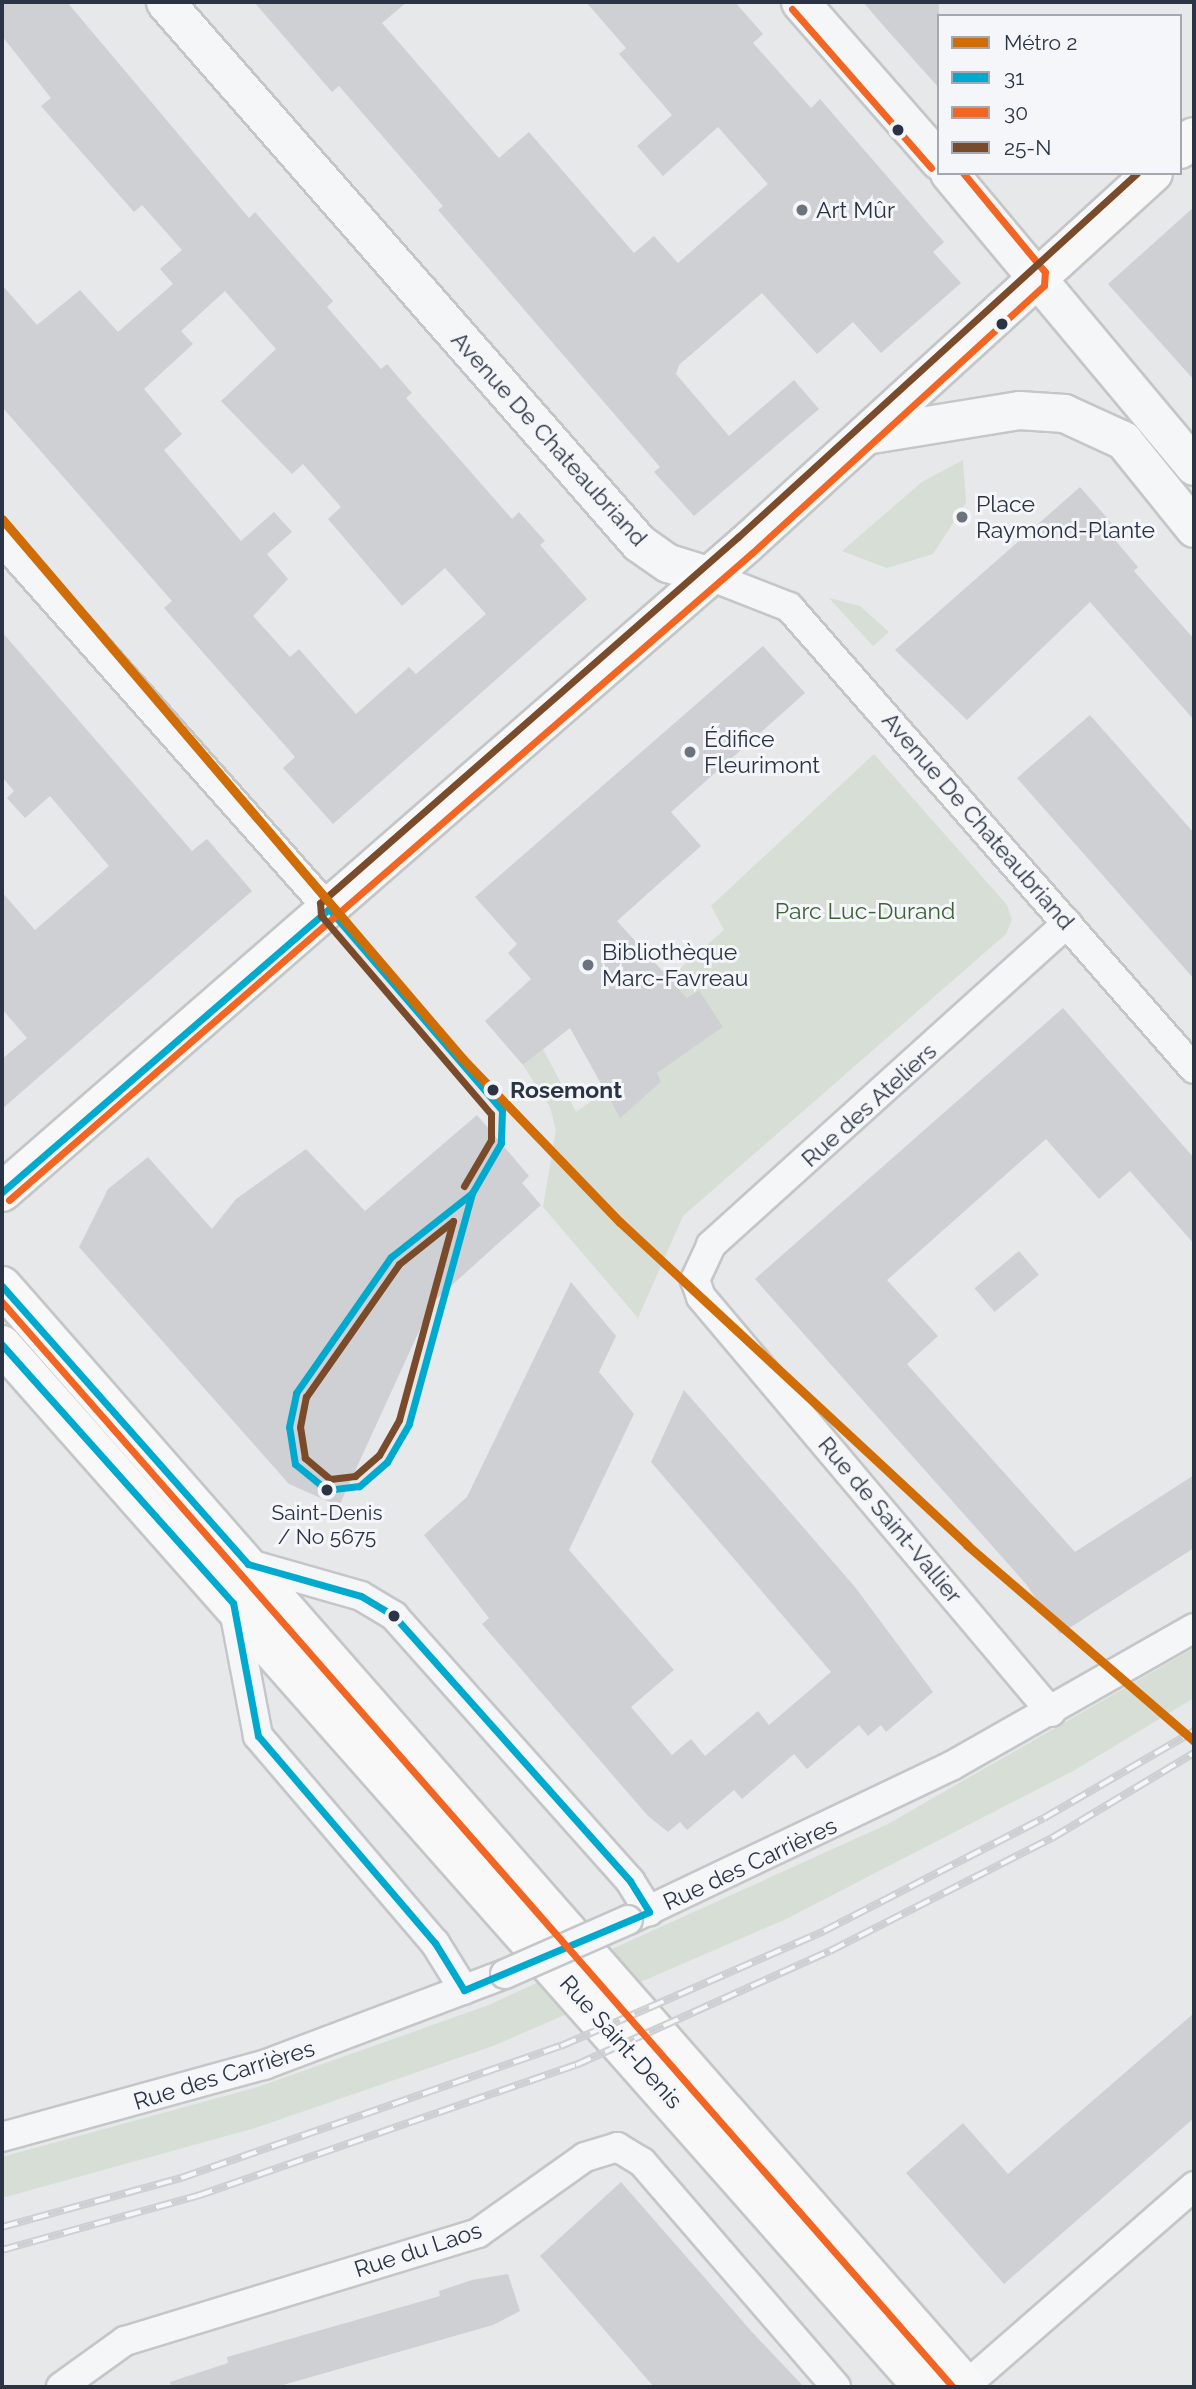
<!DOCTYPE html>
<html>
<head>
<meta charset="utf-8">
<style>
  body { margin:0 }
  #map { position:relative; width:1196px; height:2389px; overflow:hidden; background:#e6e8ea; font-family:Raleway,sans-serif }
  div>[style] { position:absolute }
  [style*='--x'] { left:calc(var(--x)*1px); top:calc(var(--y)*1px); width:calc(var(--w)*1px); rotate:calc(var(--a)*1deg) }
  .green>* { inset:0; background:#d6ded6 }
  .building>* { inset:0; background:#ced0d3; transform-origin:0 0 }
  .roads { filter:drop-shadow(2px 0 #c4c6c8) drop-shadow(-2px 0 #c4c6c8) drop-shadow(0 2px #c4c6c8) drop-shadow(0 -2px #c4c6c8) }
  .minor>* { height:28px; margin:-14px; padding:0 14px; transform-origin:14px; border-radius:14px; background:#f5f6f7 }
  .tertiary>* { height:37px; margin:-18.5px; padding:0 18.5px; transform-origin:18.5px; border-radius:18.5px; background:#f5f6f7 }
  .secondary>* { height:38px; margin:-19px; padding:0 19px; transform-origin:19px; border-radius:19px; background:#f8f8f8 }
  .rail>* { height:8px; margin-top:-4px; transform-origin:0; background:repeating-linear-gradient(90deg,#f4f6f9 0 16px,#cecfd2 0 32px); box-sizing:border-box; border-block:2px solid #cecfd2 }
  .bridges { filter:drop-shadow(2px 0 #c4c6c8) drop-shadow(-2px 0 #c4c6c8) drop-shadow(0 2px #c4c6c8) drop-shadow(0 -2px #c4c6c8) }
  .minor-bridge>* { height:28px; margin:-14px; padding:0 14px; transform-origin:14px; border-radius:14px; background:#f5f6f7 }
  .bus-1>* { height:7px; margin:-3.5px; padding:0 3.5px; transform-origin:3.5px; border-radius:3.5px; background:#00a9ce }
  .bus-2>* { height:7px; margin:-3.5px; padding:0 3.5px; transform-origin:3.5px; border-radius:3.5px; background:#f26522 }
  .bus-3>* { height:7px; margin:-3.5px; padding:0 3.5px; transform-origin:3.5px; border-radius:3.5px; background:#7a4b2a }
  .metro-1>* { height:9px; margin:-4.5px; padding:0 4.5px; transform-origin:4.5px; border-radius:4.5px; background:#d06d07 }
  .dots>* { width:19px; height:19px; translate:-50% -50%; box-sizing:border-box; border:4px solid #f4f6f9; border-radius:50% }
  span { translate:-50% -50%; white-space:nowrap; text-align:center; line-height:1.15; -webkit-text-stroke:6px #f4f6f9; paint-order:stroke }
  .bus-label { font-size:21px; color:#2b3445 }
  .poi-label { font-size:23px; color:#2b3445 }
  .left { translate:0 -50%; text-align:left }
  .street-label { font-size:23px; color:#2b3445 }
  .park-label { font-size:23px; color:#3f6138 }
  .stop-label { font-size:23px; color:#2b3445; font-weight:700 }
  .frame { position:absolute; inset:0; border:4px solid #2b3445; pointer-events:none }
  .legend { position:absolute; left:937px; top:14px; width:245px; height:161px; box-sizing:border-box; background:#f4f6f9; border:2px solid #a4a8b1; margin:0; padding:9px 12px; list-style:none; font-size:21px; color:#2b3445 }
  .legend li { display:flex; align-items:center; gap:14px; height:35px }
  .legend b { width:35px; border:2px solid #a4a8b1 }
</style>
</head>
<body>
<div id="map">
  <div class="green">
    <div style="clip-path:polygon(963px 460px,966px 503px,933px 554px,887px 568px,842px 551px,922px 482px)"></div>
    <div style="clip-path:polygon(829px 598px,860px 606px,889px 632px,873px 646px)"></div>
    <div style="clip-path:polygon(874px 754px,1007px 905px,1012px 920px,1006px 934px,683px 1216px,638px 1318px,543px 1207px,556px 1130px,550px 1107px,523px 1065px,543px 1049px,576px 1112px,604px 1092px,620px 1117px,661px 1082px,649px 1058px,674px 1061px,723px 1027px,699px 990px,687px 998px,669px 978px,724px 930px,711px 906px)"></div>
    <div style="clip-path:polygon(1194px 1648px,1194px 1698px,1073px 1771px,786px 1919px,493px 2046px,255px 2128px,2px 2198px,2px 2157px,258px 2087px,486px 2006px,888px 1824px)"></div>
  </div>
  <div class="building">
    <div style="clip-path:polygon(evenodd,2px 2px,67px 2px,249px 218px,255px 212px,333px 301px,327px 307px,381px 369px,387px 364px,412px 393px,406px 398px,512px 519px,519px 512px,545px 541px,540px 545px,587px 599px,333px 824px,283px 768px,295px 757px,164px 608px,172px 601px,2px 407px,2px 285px,37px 325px,80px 290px,118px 332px,173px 284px,160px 269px,182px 250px,142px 205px,134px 212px,41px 106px,51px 98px,2px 36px,2px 2px,225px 291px,276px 349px,221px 401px,292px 474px,303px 464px,341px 507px,328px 519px,402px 606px,445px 568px,486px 614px,416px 674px,409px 667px,356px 714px,299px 649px,290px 657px,253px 616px,288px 579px,267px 554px,292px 532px,274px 512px,241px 541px,164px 450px,182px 434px,144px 389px,193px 344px,181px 331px,225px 291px)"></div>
    <div style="clip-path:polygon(254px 2px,407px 2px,382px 23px,499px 158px,529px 132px,634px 253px,654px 236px,678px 263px,768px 184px,718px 127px,663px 176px,637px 146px,672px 115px,619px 54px,626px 48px,586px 2px,735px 2px,763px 34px,753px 43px,811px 108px,820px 99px,944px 242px,933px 252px,961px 283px,881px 353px,853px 322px,817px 354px,762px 293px,679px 365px,676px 374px,729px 436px,794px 380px,819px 409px,694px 516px,654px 472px,660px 467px,438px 210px,443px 206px,339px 86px,332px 92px)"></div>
    <div style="clip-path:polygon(863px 2px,939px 2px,939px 88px,888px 31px)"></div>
    <div style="clip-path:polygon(1194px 207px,1194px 380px,1108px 284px)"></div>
    <div style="clip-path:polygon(1080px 487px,1115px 527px,1109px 533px,1138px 567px,1134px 571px,1194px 639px,1194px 720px,1090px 602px,967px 720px,895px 650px)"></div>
    <div style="clip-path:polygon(2px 632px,192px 851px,207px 839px,252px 891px,2px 1109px,2px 1059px,27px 1038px,2px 1009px,2px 892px,35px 930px,109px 866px,50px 796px,25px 818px,7px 798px,14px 791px,2px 777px)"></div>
    <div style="clip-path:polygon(763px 646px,805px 693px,671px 812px,701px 846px,617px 921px,687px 998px,699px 990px,723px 1027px,657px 1073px,661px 1082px,620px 1118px,570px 1028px,523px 1065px,485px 1021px,531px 979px,508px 953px,517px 944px,475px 897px)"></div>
    <div style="clip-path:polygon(1090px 715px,1194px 833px,1194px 979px,1017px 778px)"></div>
    <div style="clip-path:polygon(1063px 1008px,1194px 1158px,1194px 1244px,1130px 1171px,1099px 1199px,1046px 1139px,887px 1280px,938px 1336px,907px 1364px,1075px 1552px,1194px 1475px,1194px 1548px,1060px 1634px,1026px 1584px,755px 1279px)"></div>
    <div style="clip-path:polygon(477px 1115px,529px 1176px,522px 1183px,541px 1205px,432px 1303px,339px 1506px,289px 1484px,79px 1247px,108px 1189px,148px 1157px,212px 1229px,236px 1199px,306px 1149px,365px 1211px)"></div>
    <div style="left:1019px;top:1251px;width:31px;height:58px;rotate:50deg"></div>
    <div style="clip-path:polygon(571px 1282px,616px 1336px,599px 1372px,634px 1414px,569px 1550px,674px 1670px,631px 1707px,672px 1755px,691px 1739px,705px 1756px,758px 1711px,769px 1725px,831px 1672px,651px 1462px,684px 1390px,855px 1587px,933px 1692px,886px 1732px,881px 1725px,868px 1736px,859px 1725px,807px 1769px,794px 1754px,742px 1799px,734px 1790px,687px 1830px,680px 1822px,668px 1832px,648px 1816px,482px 1624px,489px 1618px,424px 1535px,467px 1497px)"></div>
    <div style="clip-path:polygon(1194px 2013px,1194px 2118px,1004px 2284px,906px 2173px,963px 2123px,1008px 2174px)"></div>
    <div style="clip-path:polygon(621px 2182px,752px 2332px,804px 2387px,654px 2387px,540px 2256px)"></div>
    <div style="clip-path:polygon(508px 2274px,520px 2311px,493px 2325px,276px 2387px,171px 2387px,170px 2382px,228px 2363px,227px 2357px,440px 2296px,439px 2291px,472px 2280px)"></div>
  </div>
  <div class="roads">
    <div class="minor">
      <div style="--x:2;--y:541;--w:492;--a:48.4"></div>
      <div style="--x:710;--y:576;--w:85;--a:21.4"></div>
      <div style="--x:789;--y:607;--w:614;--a:48.76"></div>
      <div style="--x:249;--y:1564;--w:116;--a:15.9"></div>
      <div style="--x:361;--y:1596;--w:39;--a:31"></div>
      <div style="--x:394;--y:1616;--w:355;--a:48.3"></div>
      <div style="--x:630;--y:1881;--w:36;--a:58"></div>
      <div style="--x:233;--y:1605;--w:133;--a:79.2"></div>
      <div style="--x:258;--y:1736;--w:272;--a:49.5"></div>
      <div style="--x:435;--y:1943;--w:55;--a:58.3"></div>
      <div style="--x:1051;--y:1712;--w:543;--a:-130.14"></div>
      <div style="--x:701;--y:1297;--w:18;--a:-109"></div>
      <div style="--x:695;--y:1280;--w:38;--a:-65"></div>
      <div style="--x:711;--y:1245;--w:480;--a:-42.1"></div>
      <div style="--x:628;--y:1920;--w:360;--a:-25.5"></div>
      <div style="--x:953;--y:1765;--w:277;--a:-29.6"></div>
      <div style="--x:2;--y:2137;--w:272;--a:-15.4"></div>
      <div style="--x:264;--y:2065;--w:258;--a:-20.7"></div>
      <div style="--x:965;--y:2386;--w:304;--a:-41.1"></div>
      <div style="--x:61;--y:2387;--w:79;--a:-35.7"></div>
      <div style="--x:125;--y:2341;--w:369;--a:-17"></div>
      <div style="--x:478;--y:2233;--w:131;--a:-35.4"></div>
      <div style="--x:585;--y:2157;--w:34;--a:-17"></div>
      <div style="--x:617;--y:2147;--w:29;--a:31"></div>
      <div style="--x:642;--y:2162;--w:297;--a:49.2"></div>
    </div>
    <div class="tertiary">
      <div style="--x:165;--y:2;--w:719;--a:48.78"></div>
      <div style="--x:639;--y:543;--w:35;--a:35"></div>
      <div style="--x:668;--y:563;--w:44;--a:17.2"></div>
      <div style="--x:800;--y:2;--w:211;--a:48.8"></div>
      <div style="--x:949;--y:173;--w:382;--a:50.1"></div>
      <div style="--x:865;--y:435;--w:156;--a:-9.2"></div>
      <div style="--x:1019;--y:410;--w:45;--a:3.8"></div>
      <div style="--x:1064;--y:413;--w:65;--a:24.6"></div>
      <div style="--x:1123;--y:440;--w:113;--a:51.1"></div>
    </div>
    <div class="secondary">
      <div style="--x:1180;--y:149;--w:18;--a:-41"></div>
      <div style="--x:2;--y:1192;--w:985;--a:-41.05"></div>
      <div style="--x:745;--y:545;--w:552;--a:-42.36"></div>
      <div style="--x:2;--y:1286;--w:1464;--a:48.77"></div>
      <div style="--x:2;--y:1345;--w:1391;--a:48.53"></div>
    </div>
  </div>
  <div class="rail">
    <div style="--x:2;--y:2227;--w:186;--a:-15.3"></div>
    <div style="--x:181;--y:2178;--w:402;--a:-19.2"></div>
    <div style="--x:561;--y:2046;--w:287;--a:-23.6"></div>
    <div style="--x:824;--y:1931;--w:247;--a:-27.2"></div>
    <div style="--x:1044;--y:1818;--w:173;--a:-30.1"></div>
    <div style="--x:2;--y:2250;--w:202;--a:-15.5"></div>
    <div style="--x:197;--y:2196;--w:401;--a:-19.1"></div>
    <div style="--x:576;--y:2065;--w:278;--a:-24.2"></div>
    <div style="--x:830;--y:1951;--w:249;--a:-27"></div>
    <div style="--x:1052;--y:1838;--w:165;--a:-30.9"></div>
  </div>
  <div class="bridges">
    <div class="minor-bridge">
      <div style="--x:505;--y:1974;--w:134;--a:-23.7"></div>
    </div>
  </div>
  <div class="bus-1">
    <div style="--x:2;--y:1192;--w:432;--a:-40.9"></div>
    <div style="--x:329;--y:909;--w:265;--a:49.3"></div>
    <div style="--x:502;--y:1110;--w:33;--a:92"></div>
    <div style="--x:501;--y:1143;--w:58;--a:120.1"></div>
    <div style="--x:472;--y:1193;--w:239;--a:105.3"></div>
    <div style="--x:409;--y:1424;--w:44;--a:120.1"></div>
    <div style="--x:387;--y:1462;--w:37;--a:139"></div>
    <div style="--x:359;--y:1486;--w:32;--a:173"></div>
    <div style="--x:327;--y:1490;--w:41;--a:-140.9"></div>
    <div style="--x:295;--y:1464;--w:37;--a:-99"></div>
    <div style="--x:289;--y:1427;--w:35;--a:-78"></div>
    <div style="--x:296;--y:1393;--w:166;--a:-55.1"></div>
    <div style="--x:391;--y:1257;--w:103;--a:-38.3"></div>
    <div style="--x:2;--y:1286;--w:371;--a:48.5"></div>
    <div style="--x:248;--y:1564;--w:117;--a:15.8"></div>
    <div style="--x:361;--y:1596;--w:39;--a:31"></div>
    <div style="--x:394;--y:1616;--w:355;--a:48.3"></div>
    <div style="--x:630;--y:1881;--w:36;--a:58"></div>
    <div style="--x:649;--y:1912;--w:201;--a:157.1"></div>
    <div style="--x:464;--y:1990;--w:55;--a:-121.7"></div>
    <div style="--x:435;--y:1943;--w:272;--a:-130.5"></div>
    <div style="--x:258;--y:1736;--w:135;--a:-100.6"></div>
    <div style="--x:233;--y:1603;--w:346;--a:-131.8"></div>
  </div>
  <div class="bus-2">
    <div style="--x:792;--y:9;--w:211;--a:48.8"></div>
    <div style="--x:9;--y:1200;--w:985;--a:-41.05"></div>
    <div style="--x:752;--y:553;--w:396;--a:-42.5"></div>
    <div style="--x:1044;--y:285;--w:13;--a:-86"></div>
    <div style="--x:1045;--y:272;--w:129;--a:-129.6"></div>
    <div style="--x:2;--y:1302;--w:1443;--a:48.77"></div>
  </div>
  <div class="bus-3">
    <div style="--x:464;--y:1186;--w:53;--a:-59.6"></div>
    <div style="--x:491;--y:1140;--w:26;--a:-90"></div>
    <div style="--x:491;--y:1114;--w:261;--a:-130.6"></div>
    <div style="--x:321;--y:916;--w:13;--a:-94"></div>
    <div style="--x:320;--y:903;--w:556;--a:-41.21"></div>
    <div style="--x:738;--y:537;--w:540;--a:-42.37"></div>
    <div style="--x:453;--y:1221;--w:206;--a:105.2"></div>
    <div style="--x:399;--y:1420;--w:40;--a:119.7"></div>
    <div style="--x:379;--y:1455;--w:32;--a:139"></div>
    <div style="--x:355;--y:1476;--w:25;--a:173"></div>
    <div style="--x:330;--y:1479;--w:33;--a:-140"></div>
    <div style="--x:305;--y:1458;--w:31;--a:-99"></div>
    <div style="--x:300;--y:1427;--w:31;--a:-79"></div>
    <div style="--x:306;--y:1397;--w:162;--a:-55"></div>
    <div style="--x:399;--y:1264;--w:69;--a:-38.5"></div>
  </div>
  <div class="metro-1">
    <div style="--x:2;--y:519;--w:709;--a:49.52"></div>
    <div style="--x:462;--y:1058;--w:228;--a:46.1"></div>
    <div style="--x:620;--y:1222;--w:474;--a:42.9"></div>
    <div style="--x:967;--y:1545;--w:300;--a:40.8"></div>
  </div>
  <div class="dots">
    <div style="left:898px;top:130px;background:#2b3445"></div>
    <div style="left:802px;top:210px;background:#6c737f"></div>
    <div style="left:1002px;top:324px;background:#2b3445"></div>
    <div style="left:962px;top:517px;background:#6c737f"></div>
    <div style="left:690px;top:752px;background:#6c737f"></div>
    <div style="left:588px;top:965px;background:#6c737f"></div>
    <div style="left:493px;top:1090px;background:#2b3445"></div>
    <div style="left:327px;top:1490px;background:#2b3445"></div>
    <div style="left:394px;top:1616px;background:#2b3445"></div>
  </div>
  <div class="bus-label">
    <span style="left:327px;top:1525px">Saint-Denis<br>/ No 5675</span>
  </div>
  <div class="poi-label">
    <span class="left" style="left:816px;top:210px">Art Mûr</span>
    <span class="left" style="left:976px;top:517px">Place<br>Raymond-Plante</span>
    <span class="left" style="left:704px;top:752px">Édifice<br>Fleurimont</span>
    <span class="left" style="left:602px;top:965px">Bibliothèque<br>Marc-Favreau</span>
  </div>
  <div class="street-label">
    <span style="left:549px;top:439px;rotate:48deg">Avenue De Chateaubriand</span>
    <span style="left:978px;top:821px;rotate:49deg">Avenue De Chateaubriand</span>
    <span style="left:869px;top:1105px;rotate:-42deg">Rue des Ateliers</span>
    <span style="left:890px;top:1520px;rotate:50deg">Rue de Saint-Vallier</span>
    <span style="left:750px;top:1864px;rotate:-25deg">Rue des Carrières</span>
    <span style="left:621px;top:2042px;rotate:48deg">Rue Saint-Denis</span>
    <span style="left:224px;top:2075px;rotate:-17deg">Rue des Carrières</span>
    <span style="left:418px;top:2250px;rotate:-18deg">Rue du Laos</span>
  </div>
  <div class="park-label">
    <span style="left:865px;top:911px">Parc Luc-Durand</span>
  </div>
  <div class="stop-label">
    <span class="left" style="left:510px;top:1090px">Rosemont</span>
  </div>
  <div class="frame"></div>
  <ul class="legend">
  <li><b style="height:9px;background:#d06d07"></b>Métro 2</li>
  <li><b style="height:9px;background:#00a9ce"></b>31</li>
  <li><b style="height:9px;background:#f26522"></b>30</li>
  <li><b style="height:9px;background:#7a4b2a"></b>25-N</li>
  </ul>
</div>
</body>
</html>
